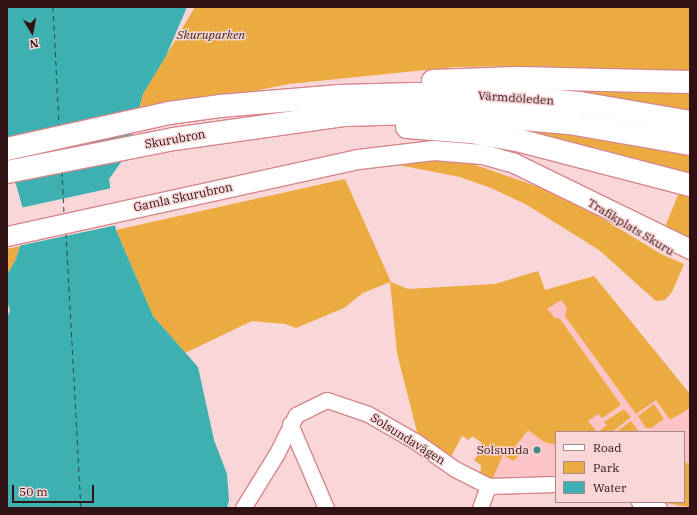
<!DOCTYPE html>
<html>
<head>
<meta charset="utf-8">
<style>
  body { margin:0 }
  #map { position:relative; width:697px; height:515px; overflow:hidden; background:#f9d6d7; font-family:"IBM Plex Serif",serif }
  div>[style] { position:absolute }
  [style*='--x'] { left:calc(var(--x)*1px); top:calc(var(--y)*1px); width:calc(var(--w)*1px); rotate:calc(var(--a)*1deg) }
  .built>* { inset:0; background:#fcc4c6 }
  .green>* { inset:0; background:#ecab41 }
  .water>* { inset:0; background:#3db1b2 }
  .pier>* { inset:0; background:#f9d6d7 }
  .ferry>* { height:1px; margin-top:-0.5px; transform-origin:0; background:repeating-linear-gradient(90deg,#284b4b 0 5px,transparent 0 9px) }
  .roads { filter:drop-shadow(1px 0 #d7878c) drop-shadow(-1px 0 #d7878c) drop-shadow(0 1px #d7878c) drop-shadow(0 -1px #d7878c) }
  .minor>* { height:15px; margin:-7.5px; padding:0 7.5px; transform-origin:7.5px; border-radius:7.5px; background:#fff }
  .major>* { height:19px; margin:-9.5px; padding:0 9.5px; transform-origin:9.5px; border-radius:9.5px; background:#fff }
  .highway>* { height:22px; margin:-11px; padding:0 11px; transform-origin:11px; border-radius:11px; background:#fff }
  .dots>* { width:11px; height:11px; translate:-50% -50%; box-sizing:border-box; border:2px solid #f9d6d7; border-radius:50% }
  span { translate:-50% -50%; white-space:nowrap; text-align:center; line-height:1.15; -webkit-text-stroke:3px #f9d6d7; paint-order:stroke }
  .park-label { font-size:12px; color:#352611; font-style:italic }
  .street-label { font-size:12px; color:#301215 }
  .poi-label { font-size:12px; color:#301215 }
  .right { translate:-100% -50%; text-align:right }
  .frame { position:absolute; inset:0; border:8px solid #301215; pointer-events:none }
  .legend { position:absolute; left:555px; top:431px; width:130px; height:72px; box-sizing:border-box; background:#f9d6d7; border:1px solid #a98889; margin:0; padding:5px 7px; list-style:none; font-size:12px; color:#301215 }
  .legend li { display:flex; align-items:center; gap:8px; height:20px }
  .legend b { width:20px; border:1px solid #a98889 }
  .north { position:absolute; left:12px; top:12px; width:40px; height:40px; -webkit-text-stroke:3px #f9d6d7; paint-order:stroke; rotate:170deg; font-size:11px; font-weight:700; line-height:16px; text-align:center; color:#301215 }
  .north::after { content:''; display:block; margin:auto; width:14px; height:18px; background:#301215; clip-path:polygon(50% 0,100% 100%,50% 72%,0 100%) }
  .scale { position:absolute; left:12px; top:485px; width:82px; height:18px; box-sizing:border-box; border:2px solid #301215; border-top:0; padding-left:5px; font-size:12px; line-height:14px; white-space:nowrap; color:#301215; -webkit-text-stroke:3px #f9d6d7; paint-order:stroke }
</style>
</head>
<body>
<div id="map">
  <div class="built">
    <div style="clip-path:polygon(594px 276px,690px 394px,690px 507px,671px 506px,684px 502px,684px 432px,556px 432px,556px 478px,489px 480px,498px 304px)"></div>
  </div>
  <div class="green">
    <div style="clip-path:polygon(195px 7px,690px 7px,690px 75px,539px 66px,455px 67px,289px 84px,138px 114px,143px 94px)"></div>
    <div style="clip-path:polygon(529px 87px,690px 89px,690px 112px)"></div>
    <div style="clip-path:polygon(522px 127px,690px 153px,690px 177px,523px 138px)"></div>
    <div style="clip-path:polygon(430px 157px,470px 163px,567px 197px,661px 254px,684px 264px,672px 292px,665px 300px,656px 301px,599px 250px,527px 205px,491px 188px,460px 177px,388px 163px)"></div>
    <div style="clip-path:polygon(345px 179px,391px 282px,408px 289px,495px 284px,538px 271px,545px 290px,594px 276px,690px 394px,690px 408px,670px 420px,656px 400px,636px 414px,565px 316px,567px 308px,561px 300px,547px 309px,555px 318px,560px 319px,621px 405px,602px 418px,598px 414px,588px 421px,597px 432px,556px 432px,556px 445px,544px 442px,528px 430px,515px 447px,521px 452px,514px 461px,503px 455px,492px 480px,480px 477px,481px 465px,474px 460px,482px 449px,479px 447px,482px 443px,472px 436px,469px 440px,462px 436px,451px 457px,418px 436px,397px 353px,390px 282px,363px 293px,344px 308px,296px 328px,285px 324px,252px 321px,185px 353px,153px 316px,116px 230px)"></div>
    <div style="clip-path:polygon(680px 190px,690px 192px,690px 238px,664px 229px)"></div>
    <div style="clip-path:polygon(20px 246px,16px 259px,7px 275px,7px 249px)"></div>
    <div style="clip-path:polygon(654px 404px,664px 419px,651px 428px,646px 428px,638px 416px)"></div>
    <div style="clip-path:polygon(624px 409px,631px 417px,612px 432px,598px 432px,607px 425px,604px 422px)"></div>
    <div style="clip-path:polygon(631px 421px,639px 432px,616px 432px)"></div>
    <div style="clip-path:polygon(684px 461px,690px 465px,690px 507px,659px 502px,684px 502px)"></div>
  </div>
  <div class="water">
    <div style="clip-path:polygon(7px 7px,187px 7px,166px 56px,143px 94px,127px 154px,109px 179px,116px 230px,153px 316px,198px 367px,214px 440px,227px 474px,229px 500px,227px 508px,7px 508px,7px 317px,10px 311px,8px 304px,7px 275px,16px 259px,27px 224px,16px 184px,7px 176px)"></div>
  </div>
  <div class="pier">
    <div style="clip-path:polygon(112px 188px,117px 225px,18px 246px,25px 224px,20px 208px)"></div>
  </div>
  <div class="ferry">
    <div style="--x:53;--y:7;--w:119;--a:87.1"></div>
    <div style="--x:62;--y:171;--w:43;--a:87.3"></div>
    <div style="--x:66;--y:233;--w:275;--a:86.9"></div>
  </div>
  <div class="roads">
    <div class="minor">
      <div style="--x:290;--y:424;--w:91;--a:66.8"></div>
      <div style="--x:639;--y:502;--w:21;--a:17"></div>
      <div style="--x:243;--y:508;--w:65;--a:-58.3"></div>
      <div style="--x:277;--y:453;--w:42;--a:-63.4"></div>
      <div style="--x:296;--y:415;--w:34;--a:-26"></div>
      <div style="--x:327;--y:400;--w:43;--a:18.9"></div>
      <div style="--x:368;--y:414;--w:54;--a:29.9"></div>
      <div style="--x:415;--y:441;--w:49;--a:35"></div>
      <div style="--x:455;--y:469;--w:37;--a:27"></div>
      <div style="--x:488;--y:486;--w:68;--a:-1.7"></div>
      <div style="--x:480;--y:508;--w:23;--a:-70"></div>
    </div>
    <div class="major">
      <div style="--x:7;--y:236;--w:359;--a:-12.4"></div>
      <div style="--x:358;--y:159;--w:76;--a:-6.8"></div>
      <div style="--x:433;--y:150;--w:50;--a:4.6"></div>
      <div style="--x:483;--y:154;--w:32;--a:16"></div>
      <div style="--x:514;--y:163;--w:196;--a:26"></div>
    </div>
    <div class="highway">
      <div style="--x:433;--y:81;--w:85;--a:-2"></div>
      <div style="--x:518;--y:78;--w:172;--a:1.3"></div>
      <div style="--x:407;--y:127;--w:64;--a:4.5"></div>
      <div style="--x:471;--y:132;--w:51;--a:10.2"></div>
      <div style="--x:521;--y:141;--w:175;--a:14.6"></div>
      <div style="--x:7;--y:149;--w:166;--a:-12.5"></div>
      <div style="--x:169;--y:113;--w:51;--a:-7.8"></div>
      <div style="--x:220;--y:106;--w:120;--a:-4.8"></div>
      <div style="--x:340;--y:96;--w:74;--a:-1.5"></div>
      <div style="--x:414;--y:94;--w:97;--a:1.8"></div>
      <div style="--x:511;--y:97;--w:69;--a:5"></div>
      <div style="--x:580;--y:103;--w:112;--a:9.8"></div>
      <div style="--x:7;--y:172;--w:170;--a:-11.2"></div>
      <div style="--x:174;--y:139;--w:173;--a:-8"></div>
      <div style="--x:345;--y:115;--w:70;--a:-1.6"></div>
      <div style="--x:415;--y:113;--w:72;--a:2.4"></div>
      <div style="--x:487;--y:116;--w:82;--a:4.9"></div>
      <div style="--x:569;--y:123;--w:123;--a:9.8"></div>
    </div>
  </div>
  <div class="dots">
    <div style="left:537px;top:450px;background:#408889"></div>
  </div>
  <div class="park-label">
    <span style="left:211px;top:35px">Skuruparken</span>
  </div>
  <div class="street-label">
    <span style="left:516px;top:98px;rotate:4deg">Värmdöleden</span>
    <span style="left:175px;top:139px;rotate:-10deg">Skurubron</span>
    <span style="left:183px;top:197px;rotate:-12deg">Gamla Skurubron</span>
    <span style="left:631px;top:227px;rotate:31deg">Trafikplats Skuru</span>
    <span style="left:408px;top:439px;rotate:32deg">Solsundavägen</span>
  </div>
  <div class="poi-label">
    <span class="right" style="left:529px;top:450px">Solsunda</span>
  </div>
  <div class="frame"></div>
  <ul class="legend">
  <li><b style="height:5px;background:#fff"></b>Road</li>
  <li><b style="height:11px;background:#ecab41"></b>Park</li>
  <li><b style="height:11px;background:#3db1b2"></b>Water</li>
  </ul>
  <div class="north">N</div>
  <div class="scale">50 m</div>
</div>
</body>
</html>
